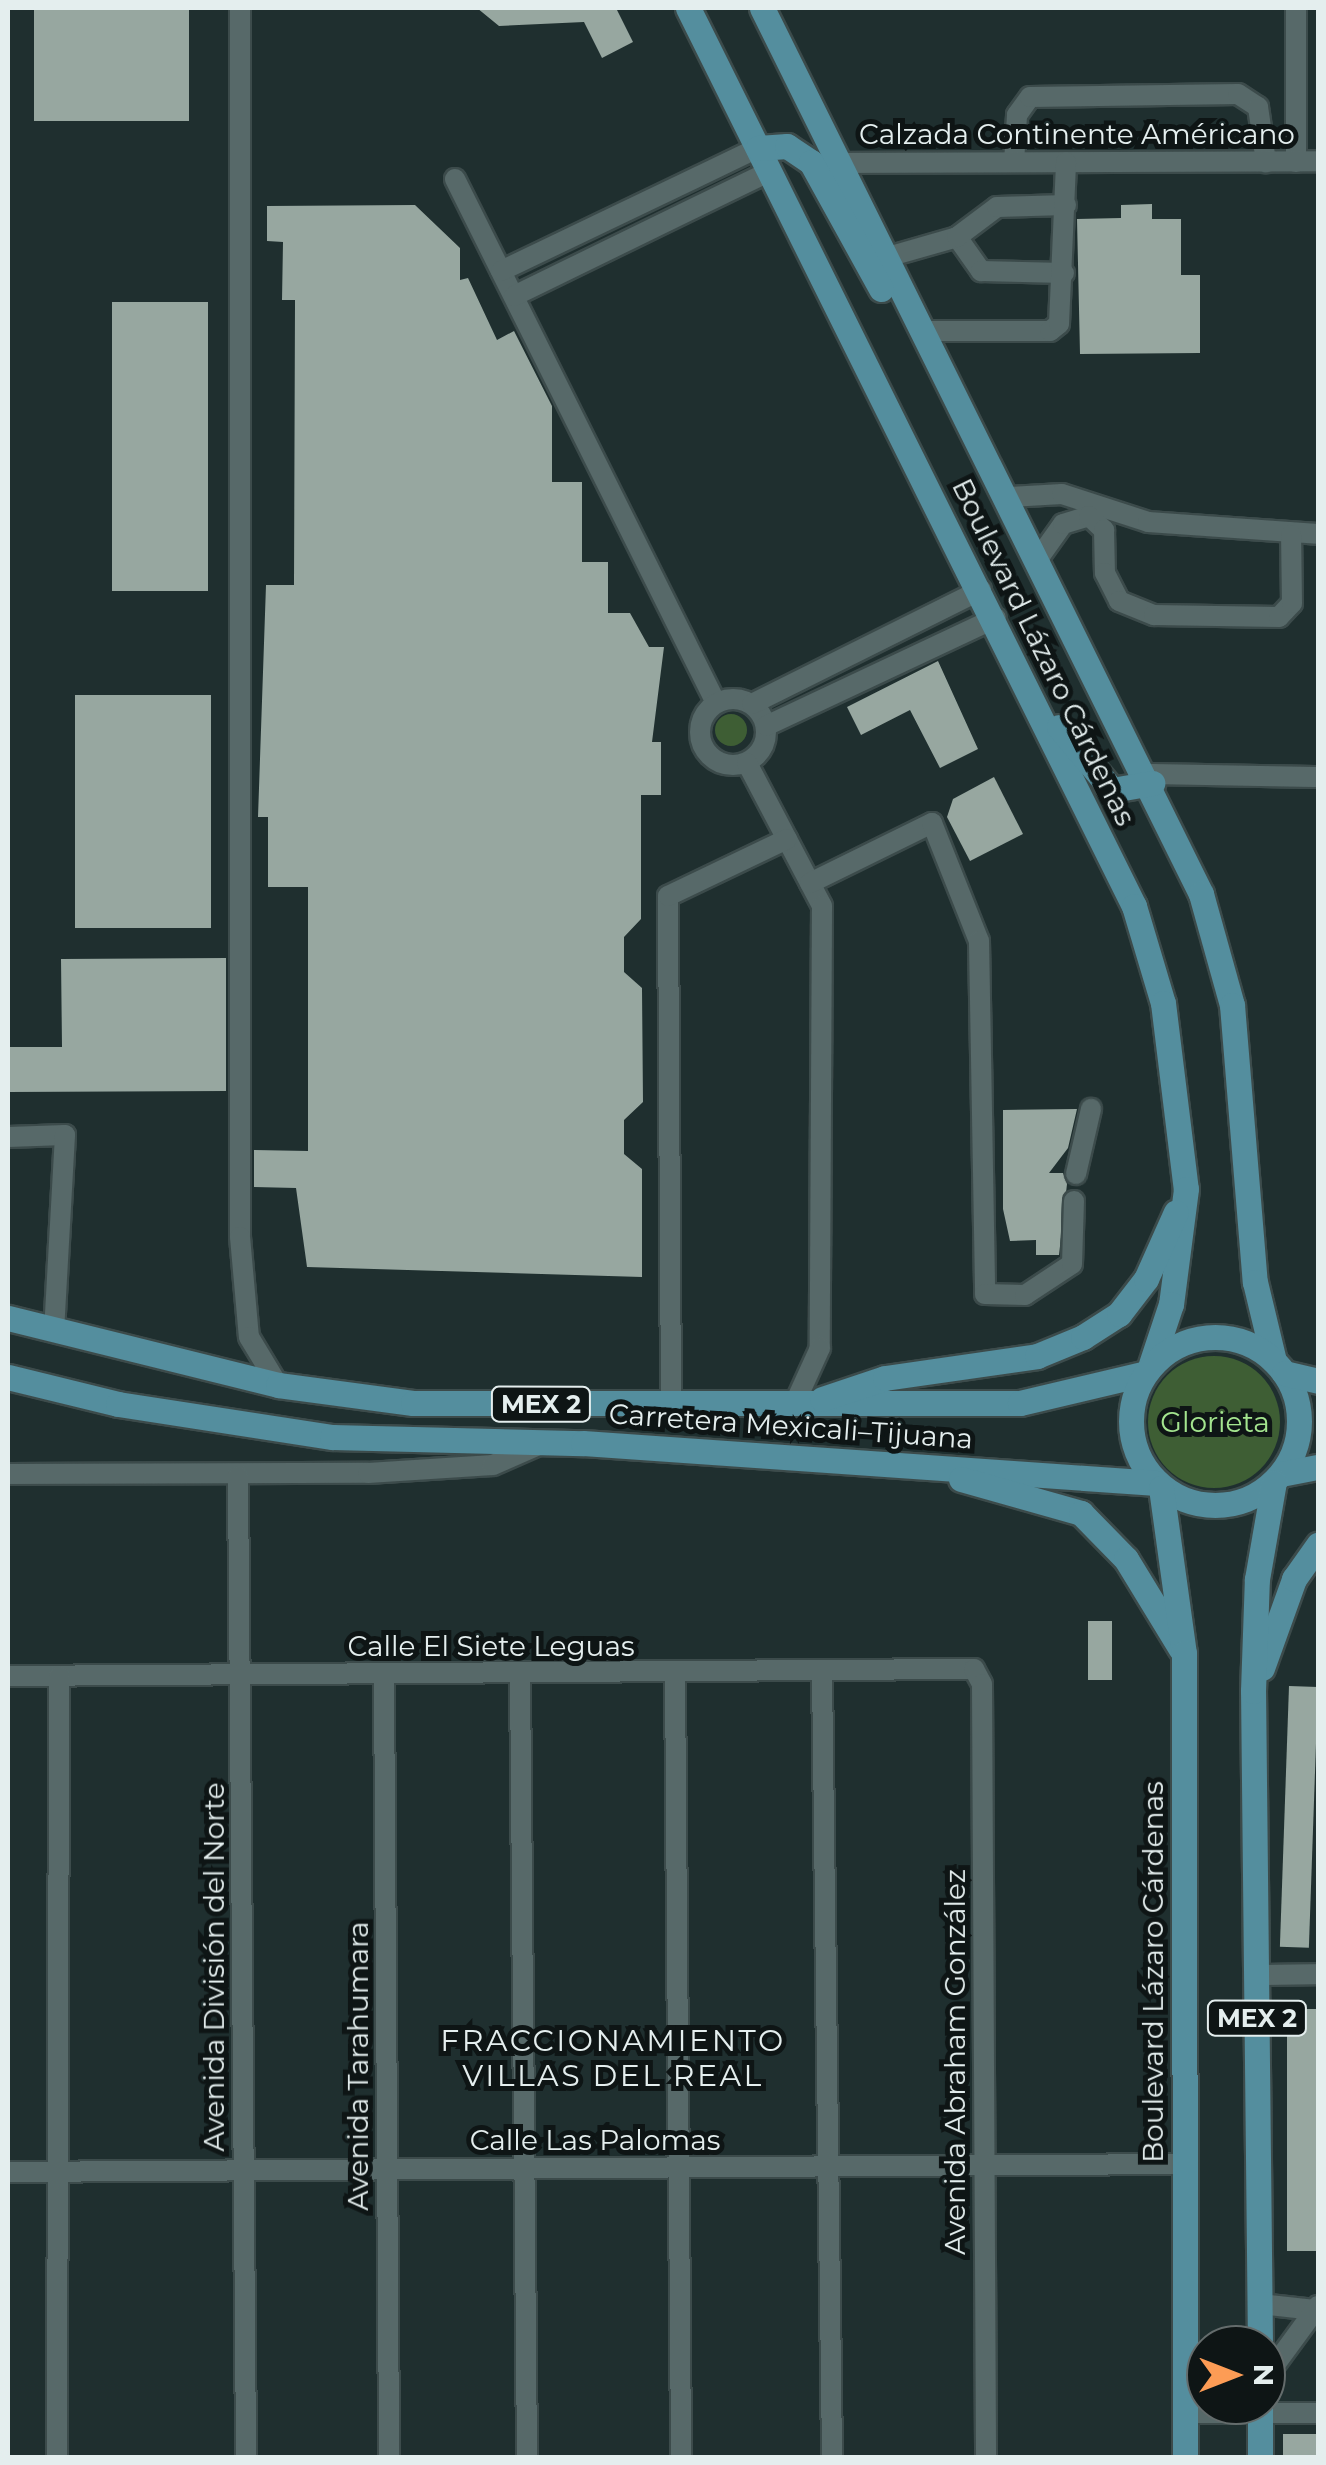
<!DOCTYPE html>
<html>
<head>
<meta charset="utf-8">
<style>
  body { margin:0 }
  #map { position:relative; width:1326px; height:2465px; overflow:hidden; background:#1f2f2f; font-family:Montserrat,sans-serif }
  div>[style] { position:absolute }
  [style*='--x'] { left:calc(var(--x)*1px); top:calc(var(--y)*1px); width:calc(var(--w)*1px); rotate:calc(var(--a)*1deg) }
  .green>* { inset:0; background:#3e5e34 }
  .round { border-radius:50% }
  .building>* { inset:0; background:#97a7a0; transform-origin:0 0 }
  .roads { filter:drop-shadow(2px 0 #3c4b4b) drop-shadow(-2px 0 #3c4b4b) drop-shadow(0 2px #3c4b4b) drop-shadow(0 -2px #3c4b4b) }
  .minor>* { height:20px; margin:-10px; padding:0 10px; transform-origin:10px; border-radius:10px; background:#576969 }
  .minor>.ring { margin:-10px; padding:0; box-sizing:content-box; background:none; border:20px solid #576969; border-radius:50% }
  .major>* { height:25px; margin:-12.5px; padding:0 12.5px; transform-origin:12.5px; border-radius:12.5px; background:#548e9e }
  .major>.ring { margin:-12.5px; padding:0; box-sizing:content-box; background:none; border:25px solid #548e9e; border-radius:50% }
  span { translate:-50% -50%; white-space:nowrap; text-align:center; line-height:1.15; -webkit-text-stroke:10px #0e1515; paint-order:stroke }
  .shield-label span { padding:2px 8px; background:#0e1515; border:2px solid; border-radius:8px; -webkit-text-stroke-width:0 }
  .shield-label { font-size:25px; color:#e4eeee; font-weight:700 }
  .street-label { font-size:28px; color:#e4eeee }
  .park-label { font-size:28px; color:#a4e58f }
  .neighbourhood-label { font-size:30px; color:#e4eeee; letter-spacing:2.5px }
  .frame { position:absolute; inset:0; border:10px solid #e4eeee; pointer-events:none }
  .north { position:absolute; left:1186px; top:2325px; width:100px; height:100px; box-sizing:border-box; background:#0e1515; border:2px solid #646c6c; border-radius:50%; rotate:90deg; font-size:28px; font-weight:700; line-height:40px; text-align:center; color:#e4eeee }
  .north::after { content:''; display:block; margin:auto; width:35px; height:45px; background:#fd9c55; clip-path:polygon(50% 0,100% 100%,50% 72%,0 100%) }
</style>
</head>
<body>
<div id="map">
  <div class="green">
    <div class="round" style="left:715px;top:714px;width:32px;height:32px"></div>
    <div class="round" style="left:1148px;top:1356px;width:132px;height:132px"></div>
  </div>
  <div class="building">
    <div style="left:34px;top:8px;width:155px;height:113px"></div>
    <div style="clip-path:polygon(477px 8px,616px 8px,633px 42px,602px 58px,584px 22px,499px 26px)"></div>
    <div style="clip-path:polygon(1152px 204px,1152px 219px,1181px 219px,1181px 275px,1200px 275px,1200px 353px,1080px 354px,1077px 219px,1121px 218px,1121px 205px)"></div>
    <div style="clip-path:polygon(415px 205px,460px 248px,460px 280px,468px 278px,497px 340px,514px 331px,552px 406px,552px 482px,582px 482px,582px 562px,608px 562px,608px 613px,630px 613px,649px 647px,664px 647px,652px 742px,661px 742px,661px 795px,641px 795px,641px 919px,624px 937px,624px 972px,642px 988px,643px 1102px,624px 1120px,624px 1154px,642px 1169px,642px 1277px,307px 1267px,296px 1188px,254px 1187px,254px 1150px,308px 1151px,308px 887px,268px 887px,268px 817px,258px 817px,266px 585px,294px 585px,295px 300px,282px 300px,283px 242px,267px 241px,267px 206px)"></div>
    <div style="left:112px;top:302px;width:96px;height:289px"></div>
    <div style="clip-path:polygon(938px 661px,978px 749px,940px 768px,910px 710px,861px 735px,847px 707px)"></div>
    <div style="left:211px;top:695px;width:233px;height:136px;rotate:90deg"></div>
    <div style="clip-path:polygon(994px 777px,1023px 834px,970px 861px,947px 817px,953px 799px)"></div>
    <div style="clip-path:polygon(226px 958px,226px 1091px,8px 1092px,8px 1047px,62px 1047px,61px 959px)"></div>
    <div style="clip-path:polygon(1077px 1109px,1068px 1148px,1049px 1173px,1063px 1173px,1067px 1184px,1059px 1255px,1036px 1255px,1036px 1240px,1010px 1241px,1003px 1209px,1003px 1110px)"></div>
    <div style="left:1088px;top:1621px;width:24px;height:59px"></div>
    <div style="left:1289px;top:1686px;width:29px;height:261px;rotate:2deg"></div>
    <div style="left:1287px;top:2009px;width:31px;height:242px"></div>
    <div style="left:1283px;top:2434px;width:35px;height:24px"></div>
  </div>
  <div class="roads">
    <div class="minor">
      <div style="--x:240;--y:8;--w:1229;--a:90"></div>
      <div style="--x:240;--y:1237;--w:100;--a:84.9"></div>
      <div style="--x:249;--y:1337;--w:56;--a:58.9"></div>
      <div style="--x:1296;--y:8;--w:154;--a:90"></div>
      <div style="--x:1014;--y:162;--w:47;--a:-86.3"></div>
      <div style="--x:1017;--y:115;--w:22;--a:-54"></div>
      <div style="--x:1030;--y:97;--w:208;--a:-0.8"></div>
      <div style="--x:1238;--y:94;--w:24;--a:33"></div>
      <div style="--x:1258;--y:107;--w:56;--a:81.7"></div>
      <div style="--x:836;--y:163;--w:482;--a:-0.2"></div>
      <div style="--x:455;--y:179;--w:585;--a:63.52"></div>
      <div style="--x:957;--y:237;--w:42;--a:54.8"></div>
      <div style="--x:981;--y:271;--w:83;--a:1.4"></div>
      <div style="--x:884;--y:258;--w:76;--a:-16"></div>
      <div style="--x:957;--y:237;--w:50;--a:-36.9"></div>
      <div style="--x:997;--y:207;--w:69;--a:-1.7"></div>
      <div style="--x:501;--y:271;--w:285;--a:-25.6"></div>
      <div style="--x:514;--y:296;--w:283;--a:-26"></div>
      <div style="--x:922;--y:331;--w:128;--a:0"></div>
      <div style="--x:1050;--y:331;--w:11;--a:-38"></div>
      <div style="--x:1059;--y:324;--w:162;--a:-87.5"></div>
      <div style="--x:1010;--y:497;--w:52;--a:-3.3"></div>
      <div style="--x:1062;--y:494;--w:90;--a:18"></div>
      <div style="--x:1148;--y:522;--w:170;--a:4"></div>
      <div style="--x:1038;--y:559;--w:43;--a:-54.5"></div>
      <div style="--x:1063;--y:524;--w:27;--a:-17"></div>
      <div style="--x:1089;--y:516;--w:21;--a:43"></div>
      <div style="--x:1104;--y:530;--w:43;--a:88.7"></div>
      <div style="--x:1105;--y:573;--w:31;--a:63"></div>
      <div style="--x:1119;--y:601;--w:38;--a:22"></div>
      <div style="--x:1154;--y:615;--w:125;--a:0.9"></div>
      <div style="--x:1279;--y:617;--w:19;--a:-47"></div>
      <div style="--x:1292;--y:603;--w:68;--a:-90.8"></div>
      <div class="ring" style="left:700px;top:699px;width:46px;height:46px"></div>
      <div style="--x:752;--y:704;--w:256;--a:-26.5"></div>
      <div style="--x:766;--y:726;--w:254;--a:-25.2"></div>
      <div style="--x:747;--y:763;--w:161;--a:62.3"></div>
      <div style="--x:822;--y:906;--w:442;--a:90.3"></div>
      <div style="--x:820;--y:1348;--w:63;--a:114.5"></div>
      <div style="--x:1148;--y:774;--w:170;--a:1"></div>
      <div style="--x:810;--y:883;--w:136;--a:-26.2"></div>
      <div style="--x:932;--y:823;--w:127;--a:68.3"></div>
      <div style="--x:979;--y:941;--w:353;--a:89"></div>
      <div style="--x:985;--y:1294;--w:40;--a:1.4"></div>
      <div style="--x:1025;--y:1295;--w:56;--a:-33.4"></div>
      <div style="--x:1072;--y:1264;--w:63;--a:-88.2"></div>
      <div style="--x:8;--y:1137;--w:57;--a:-2"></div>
      <div style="--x:65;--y:1135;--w:196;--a:93.2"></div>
      <div style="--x:1076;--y:1174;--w:67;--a:-77"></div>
      <div style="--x:671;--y:1406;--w:510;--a:-90.34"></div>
      <div style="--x:668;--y:896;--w:132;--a:-25.6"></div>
      <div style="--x:8;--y:1474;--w:360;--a:-0.2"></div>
      <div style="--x:368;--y:1473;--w:125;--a:-3.7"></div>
      <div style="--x:493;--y:1465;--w:52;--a:-23.6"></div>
      <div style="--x:238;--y:1476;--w:982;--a:89.53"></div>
      <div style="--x:822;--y:1671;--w:787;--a:89.27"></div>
      <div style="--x:675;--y:1672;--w:786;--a:89.56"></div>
      <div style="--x:520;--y:1673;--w:785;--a:89.49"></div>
      <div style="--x:384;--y:1674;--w:784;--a:89.63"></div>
      <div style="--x:8;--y:1676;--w:966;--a:-0.42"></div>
      <div style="--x:974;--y:1669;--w:17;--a:62"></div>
      <div style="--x:982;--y:1684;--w:774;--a:89.7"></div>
      <div style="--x:1257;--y:1975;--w:61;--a:-0.9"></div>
      <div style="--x:8;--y:2172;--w:1175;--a:-0.39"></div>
      <div style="--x:1260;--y:2304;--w:55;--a:6.2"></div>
      <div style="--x:1266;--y:2377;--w:88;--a:-53.8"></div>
      <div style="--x:1186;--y:2413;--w:132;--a:0"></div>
      <div style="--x:57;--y:2458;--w:782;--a:-89.85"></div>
    </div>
    <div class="major">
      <div style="--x:688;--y:8;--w:1003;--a:63.59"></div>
      <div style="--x:1134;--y:906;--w:101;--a:73.4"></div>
      <div style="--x:1163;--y:1003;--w:187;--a:83"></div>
      <div style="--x:1186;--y:1189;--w:116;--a:97.4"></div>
      <div style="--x:1171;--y:1304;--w:63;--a:108.4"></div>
      <div style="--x:762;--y:8;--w:989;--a:63.64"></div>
      <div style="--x:1201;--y:894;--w:115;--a:74.4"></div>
      <div style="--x:1232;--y:1005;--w:278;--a:85.3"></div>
      <div style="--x:1255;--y:1282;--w:81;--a:76.5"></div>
      <div style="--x:758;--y:148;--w:29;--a:-4"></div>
      <div style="--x:787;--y:146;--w:29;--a:34"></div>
      <div style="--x:811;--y:162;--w:145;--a:61.1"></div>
      <div style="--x:1059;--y:727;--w:82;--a:49.9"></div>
      <div style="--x:1112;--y:790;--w:41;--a:-9.9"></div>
      <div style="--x:8;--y:1318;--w:278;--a:13.9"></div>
      <div style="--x:278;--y:1385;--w:136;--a:7.6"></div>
      <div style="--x:413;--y:1403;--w:607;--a:0"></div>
      <div style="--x:1020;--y:1403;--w:126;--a:-13.3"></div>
      <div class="ring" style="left:1131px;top:1337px;width:143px;height:143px"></div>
      <div style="--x:1284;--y:1373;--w:35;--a:13"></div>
      <div style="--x:8;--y:1377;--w:113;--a:13.8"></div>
      <div style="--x:118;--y:1404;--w:217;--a:8.8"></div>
      <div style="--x:332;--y:1437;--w:251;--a:1.4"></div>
      <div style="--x:583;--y:1443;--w:575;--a:3.99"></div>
      <div style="--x:822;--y:1399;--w:66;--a:-18.4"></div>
      <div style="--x:885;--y:1378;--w:154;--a:-8.2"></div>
      <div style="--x:1037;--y:1356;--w:50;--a:-22.4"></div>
      <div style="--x:1083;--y:1337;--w:43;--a:-32.6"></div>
      <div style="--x:1119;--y:1314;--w:44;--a:-52.4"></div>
      <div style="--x:1146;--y:1279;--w:73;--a:-65.9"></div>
      <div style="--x:1281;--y:1474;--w:38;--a:-11"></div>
      <div style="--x:961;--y:1479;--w:125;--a:15.8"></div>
      <div style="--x:1081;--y:1513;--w:64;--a:45.6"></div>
      <div style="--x:1126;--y:1559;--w:105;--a:58.6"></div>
      <div style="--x:1161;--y:1488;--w:167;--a:82.1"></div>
      <div style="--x:1184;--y:1653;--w:805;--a:89.93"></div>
      <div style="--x:1262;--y:1668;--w:95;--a:-70.2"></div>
      <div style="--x:1294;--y:1579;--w:42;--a:-54.8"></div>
      <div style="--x:1260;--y:2345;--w:654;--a:-90.61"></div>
      <div style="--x:1253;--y:1691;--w:112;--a:-88"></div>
      <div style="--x:1257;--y:1579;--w:98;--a:-80.1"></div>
      <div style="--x:1260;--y:2458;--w:53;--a:-90"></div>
    </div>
  </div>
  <div class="shield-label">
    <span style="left:541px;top:1404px">MEX 2</span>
    <span style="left:1257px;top:2018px">MEX 2</span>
  </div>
  <div class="street-label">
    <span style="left:1077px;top:134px">Calzada Continente Américano</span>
    <span style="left:1044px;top:652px;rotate:64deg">Boulevard Lázaro Cárdenas</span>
    <span style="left:791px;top:1426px;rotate:4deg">Carretera Mexicali–Tijuana</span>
    <span style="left:491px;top:1646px">Calle El Siete Leguas</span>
    <span style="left:214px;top:1967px;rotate:-90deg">Avenida División del Norte</span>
    <span style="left:1153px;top:1972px;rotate:-90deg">Boulevard Lázaro Cárdenas</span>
    <span style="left:955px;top:2062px;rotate:-90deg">Avenida Abraham González</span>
    <span style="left:358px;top:2066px;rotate:-90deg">Avenida Tarahumara</span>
    <span style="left:595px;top:2140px">Calle Las Palomas</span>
  </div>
  <div class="park-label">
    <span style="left:1215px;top:1422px">Glorieta</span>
  </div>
  <div class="neighbourhood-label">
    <span style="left:613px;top:2058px">FRACCIONAMIENTO<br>VILLAS DEL REAL</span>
  </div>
  <div class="frame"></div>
  <div class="north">N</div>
</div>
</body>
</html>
